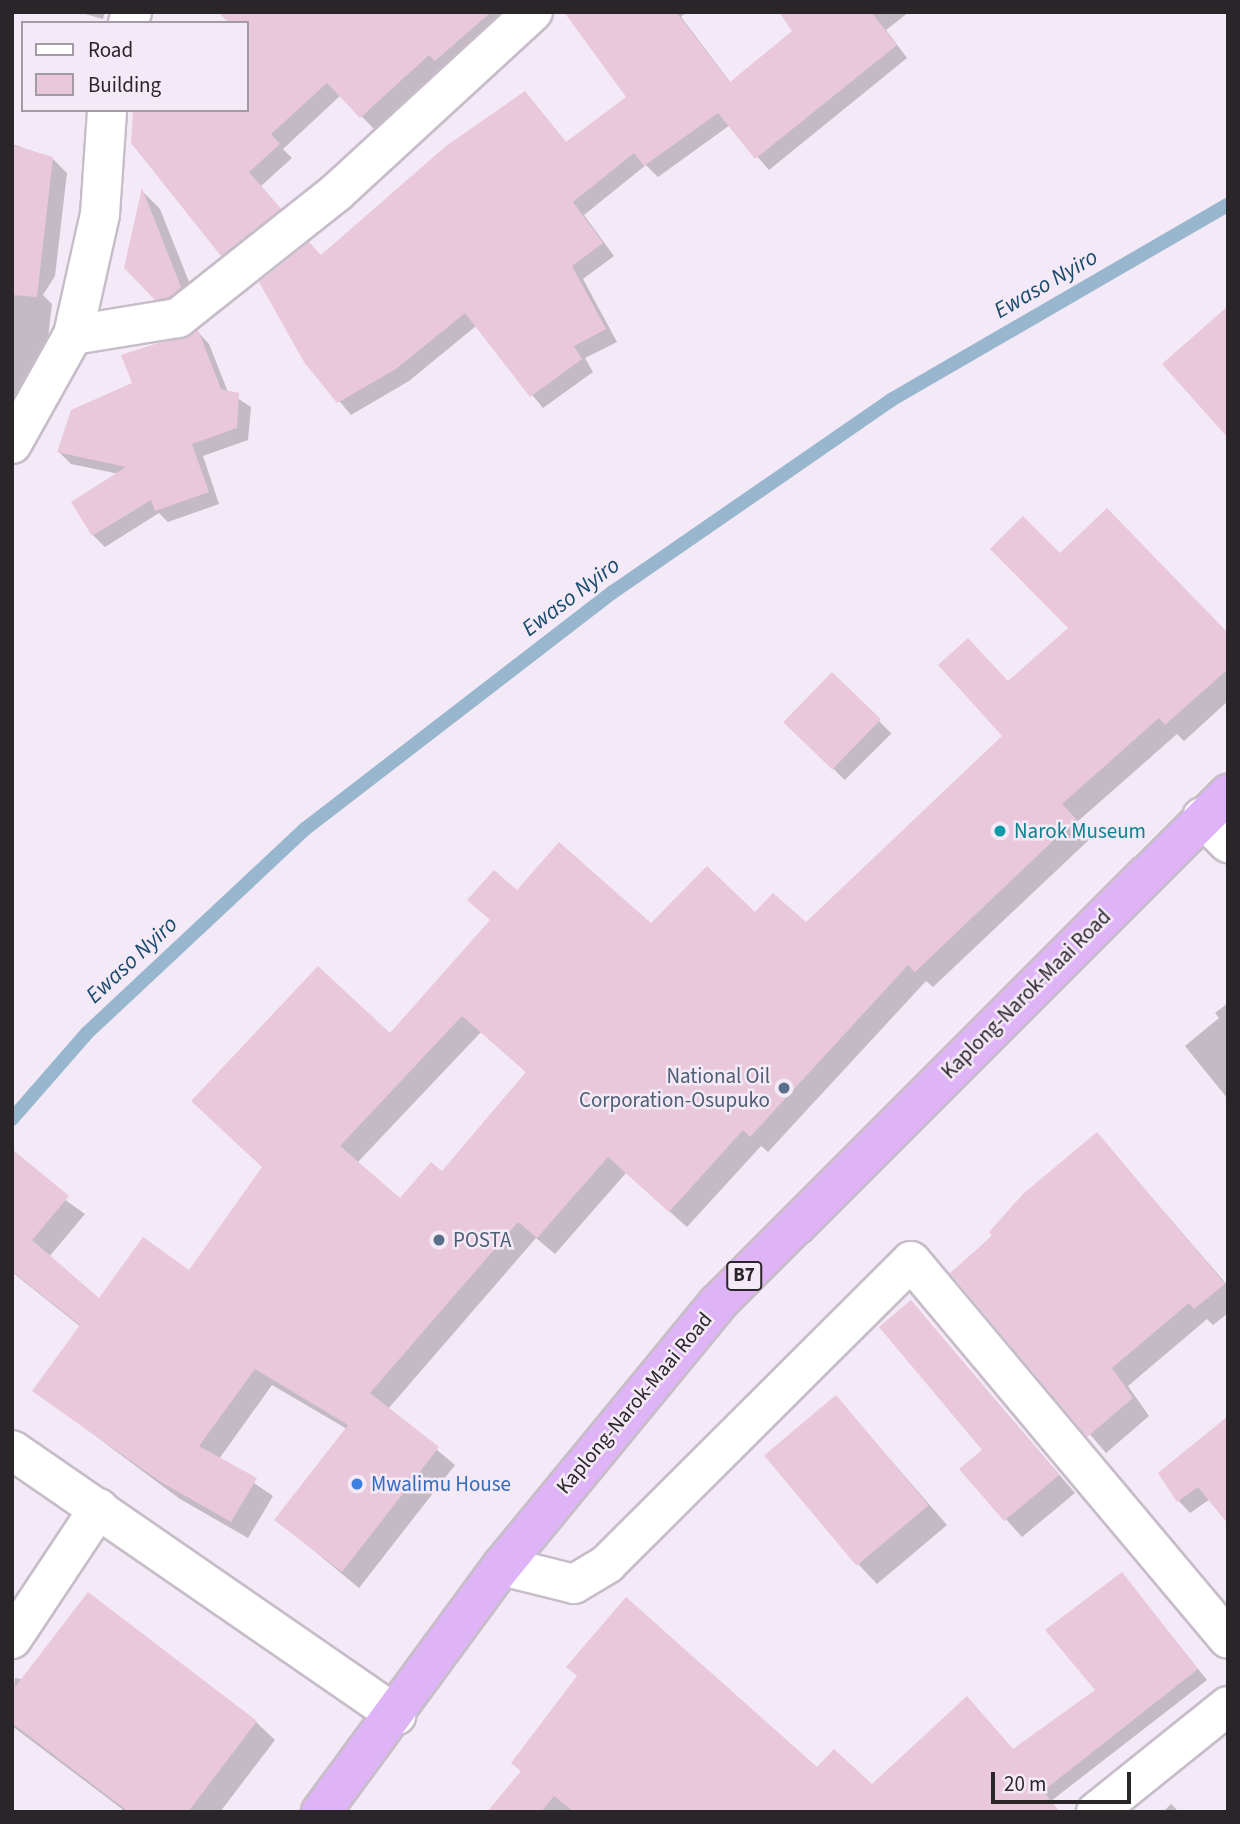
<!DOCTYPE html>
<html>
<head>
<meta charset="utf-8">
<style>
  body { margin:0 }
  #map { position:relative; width:1240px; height:1824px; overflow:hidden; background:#f4e9f6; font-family:"Source Sans 3",sans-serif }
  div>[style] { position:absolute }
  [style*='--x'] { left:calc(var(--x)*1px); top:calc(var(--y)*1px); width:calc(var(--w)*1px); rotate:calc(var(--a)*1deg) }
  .shadow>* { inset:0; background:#0003; transform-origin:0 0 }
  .stream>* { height:14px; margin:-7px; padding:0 7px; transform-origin:7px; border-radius:7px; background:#98b7cf }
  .building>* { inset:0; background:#eac8dc; transform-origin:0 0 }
  .roads { filter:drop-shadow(2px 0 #c7bdc9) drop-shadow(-2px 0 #c7bdc9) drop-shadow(0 2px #c7bdc9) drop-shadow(0 -2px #c7bdc9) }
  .minor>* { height:38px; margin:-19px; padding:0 19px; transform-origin:19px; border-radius:19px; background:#fff }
  .tertiary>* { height:38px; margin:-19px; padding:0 19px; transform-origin:19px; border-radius:19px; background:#fff }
  .trunk>* { height:38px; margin:-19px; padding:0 19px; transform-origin:19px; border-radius:19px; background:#dfb4f6 }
  .dots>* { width:19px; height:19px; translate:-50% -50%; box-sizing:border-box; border:4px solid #f4e9f6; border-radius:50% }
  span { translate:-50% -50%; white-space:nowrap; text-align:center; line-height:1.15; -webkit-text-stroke:5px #f4e9f6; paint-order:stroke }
  .shield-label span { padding:2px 5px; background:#f4e9f6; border:2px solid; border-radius:5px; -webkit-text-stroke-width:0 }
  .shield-label { font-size:19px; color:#292529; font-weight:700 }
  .culture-label { font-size:21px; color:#0d838f }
  .left { translate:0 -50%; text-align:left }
  .street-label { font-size:21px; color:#292529 }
  .service-label { font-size:21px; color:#4e5e75 }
  .right { translate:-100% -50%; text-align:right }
  .shop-label { font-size:21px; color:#366cbe }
  .water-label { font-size:23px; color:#174b6c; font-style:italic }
  .frame { position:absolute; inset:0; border:14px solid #292529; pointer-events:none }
  .legend { position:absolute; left:21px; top:21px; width:228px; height:91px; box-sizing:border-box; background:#f4e9f6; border:2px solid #a39ba4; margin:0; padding:9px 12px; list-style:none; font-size:21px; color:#292529 }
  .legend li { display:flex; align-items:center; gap:14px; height:35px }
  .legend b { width:35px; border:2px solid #a39ba4 }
  .scale { position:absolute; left:991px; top:1772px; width:140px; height:32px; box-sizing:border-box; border:4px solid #292529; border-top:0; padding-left:9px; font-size:21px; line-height:24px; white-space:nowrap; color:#292529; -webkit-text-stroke:5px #f4e9f6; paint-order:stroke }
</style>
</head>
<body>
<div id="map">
  <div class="shadow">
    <div style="clip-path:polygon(78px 12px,105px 12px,103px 19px)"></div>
    <div style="clip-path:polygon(219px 12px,513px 12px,375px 130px,341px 95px,283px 149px,292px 158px,261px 186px,293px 223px,236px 268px,222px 255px,247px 110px,247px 64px,282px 71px,247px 38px,247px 23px)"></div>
    <div style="clip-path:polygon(585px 12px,686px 12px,681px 17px,731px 83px,795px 31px,781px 12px,909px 12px,886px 30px,907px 58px,769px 170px,730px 125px,658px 177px,646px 165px,584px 215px,614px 256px,583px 279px,617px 342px,585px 358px,593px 372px,543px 408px,476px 326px,409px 381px,351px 415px,306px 361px,322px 257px,525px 93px,567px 143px,628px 97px)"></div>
    <div style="clip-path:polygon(12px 144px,52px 158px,67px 173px,55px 276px,43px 295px,52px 304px,45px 364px,12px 408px)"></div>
    <div style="clip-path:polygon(143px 192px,160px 209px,199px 307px,175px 317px,126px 268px)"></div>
    <div style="clip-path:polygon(198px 332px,209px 344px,228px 392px,251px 407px,248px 440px,203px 456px,219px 504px,168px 522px,159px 513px,105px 547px,93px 535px,119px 474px,71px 464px,59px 452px)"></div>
    <div style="clip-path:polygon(evenodd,1060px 556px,1228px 636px,1228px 701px,1184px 741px,1177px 734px,1077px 822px,1092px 837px,933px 987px,926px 981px,768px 1152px,761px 1146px,687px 1227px,626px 1173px,555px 1254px,536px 1238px,388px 1409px,455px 1465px,359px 1588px,277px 1520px,347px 1429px,272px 1385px,219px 1459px,273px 1496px,248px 1538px,180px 1499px,34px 1390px,81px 1327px,12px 1272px,12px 1162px,85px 1214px,49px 1257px,100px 1300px,189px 1272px,517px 892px,651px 925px,755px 914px,806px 925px,1005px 736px,1008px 683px,1070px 628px,1060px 556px,481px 1032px,527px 1073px,442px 1174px,400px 1200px,357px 1163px,481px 1032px)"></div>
    <div style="left:832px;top:674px;width:84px;height:66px;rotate:45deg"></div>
    <div style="clip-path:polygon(1228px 1003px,1228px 1099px,1185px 1046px,1219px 1018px,1215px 1013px)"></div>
    <div style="clip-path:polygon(1097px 1134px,1228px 1286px,1228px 1313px,1213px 1325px,1207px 1319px,1128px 1386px,1149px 1416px,1106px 1453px,952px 1274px)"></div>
    <div style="clip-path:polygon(911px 1302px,1075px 1493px,1022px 1537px,961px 1469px,985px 1450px)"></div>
    <div style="clip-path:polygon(836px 1397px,947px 1525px,877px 1584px,859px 1565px)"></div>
    <div style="clip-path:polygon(1216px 1428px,1210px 1499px,1190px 1513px,1178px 1500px)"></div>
    <div style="clip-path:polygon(1122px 1574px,1207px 1680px,1051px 1801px,1052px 1812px,1013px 1751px,1098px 1690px)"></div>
    <div style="clip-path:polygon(15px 1678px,256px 1722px,275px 1740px,220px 1812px,126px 1812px,12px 1726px)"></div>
    <div style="clip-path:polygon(513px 1763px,817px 1770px,858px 1812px,494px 1812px,522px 1772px)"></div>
    <div style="clip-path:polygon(1171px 1804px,1179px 1812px,1163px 1812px)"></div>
  </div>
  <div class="stream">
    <div style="--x:12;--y:1119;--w:114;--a:-48.9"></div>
    <div style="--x:87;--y:1033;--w:299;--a:-43.1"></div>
    <div style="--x:305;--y:829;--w:389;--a:-37.6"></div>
    <div style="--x:613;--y:592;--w:338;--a:-34.6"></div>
    <div style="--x:891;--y:400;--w:389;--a:-30.1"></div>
  </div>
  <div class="building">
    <div style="clip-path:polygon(218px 12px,491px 12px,435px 61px,429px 55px,360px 118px,327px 83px,271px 134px,280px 144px,249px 172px,281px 209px,221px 256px,131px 143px,133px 110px,247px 110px,247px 23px,229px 23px)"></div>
    <div style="clip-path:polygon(564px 12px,676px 12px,730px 82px,792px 31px,779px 12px,871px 12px,897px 45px,755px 159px,718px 113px,644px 166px,634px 153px,573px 202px,603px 243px,572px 266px,606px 329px,574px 346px,582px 359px,530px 397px,465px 313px,396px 369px,337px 403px,304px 362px,259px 282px,309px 242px,321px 255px,446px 146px,525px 91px,566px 142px,626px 97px)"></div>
    <div style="clip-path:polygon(12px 145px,53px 157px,37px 297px,12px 295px)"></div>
    <div style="clip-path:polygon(142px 188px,181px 287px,169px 297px,155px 300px,124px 268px)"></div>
    <div style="clip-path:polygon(1228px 306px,1228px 438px,1162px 364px)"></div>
    <div style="clip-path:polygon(198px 330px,221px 389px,239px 393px,237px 428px,192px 444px,209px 492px,155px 511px,151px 500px,92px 536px,71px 502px,126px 467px,57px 452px,71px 410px,132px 383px,121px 355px)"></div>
    <div style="clip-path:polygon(evenodd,1107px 508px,1228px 633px,1228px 669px,1165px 725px,1159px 718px,1062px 804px,1076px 819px,915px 972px,908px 965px,750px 1137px,743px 1130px,669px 1212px,608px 1157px,537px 1238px,518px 1222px,370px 1393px,439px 1447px,342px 1572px,274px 1520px,348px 1425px,255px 1369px,199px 1446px,257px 1478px,231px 1522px,161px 1482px,32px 1391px,80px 1325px,12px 1271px,12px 1149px,69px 1196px,32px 1240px,99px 1298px,143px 1237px,189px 1270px,262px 1167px,191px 1101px,318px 966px,390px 1033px,490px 920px,467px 900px,494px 870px,517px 890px,559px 842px,651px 923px,707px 866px,755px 912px,773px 893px,806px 922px,1002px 736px,938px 665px,968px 638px,1008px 681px,1068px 628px,990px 549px,1023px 516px,1060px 553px,1107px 508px,462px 1016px,526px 1072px,442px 1171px,431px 1162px,400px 1198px,340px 1146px,462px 1016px)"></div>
    <div style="left:832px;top:672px;width:68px;height:70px;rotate:44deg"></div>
    <div style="clip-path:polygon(1097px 1132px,1225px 1284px,1194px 1309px,1189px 1303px,1112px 1368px,1133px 1398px,1087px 1437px,950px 1273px,992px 1236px,989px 1232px,1023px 1194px)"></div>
    <div style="clip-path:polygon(911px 1300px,1059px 1475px,1004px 1521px,959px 1469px,982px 1450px,879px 1327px)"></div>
    <div style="left:836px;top:1395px;width:144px;height:94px;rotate:50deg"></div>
    <div style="clip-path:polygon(1228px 1416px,1228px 1524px,1198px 1487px,1177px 1502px,1158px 1473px)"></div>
    <div style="clip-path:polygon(1122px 1572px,1198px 1669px,1043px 1791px,1060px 1812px,574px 1812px,554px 1796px,541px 1812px,487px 1812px,521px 1771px,511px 1763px,577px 1676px,566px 1667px,626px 1597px,817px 1767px,834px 1749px,872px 1784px,967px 1696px,1013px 1749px,1095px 1690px,1045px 1630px)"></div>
    <div style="clip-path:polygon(88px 1592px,257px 1721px,188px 1812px,129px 1812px,12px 1723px,12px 1691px)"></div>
  </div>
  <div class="roads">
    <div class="minor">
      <div style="--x:128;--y:23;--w:12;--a:-70"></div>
      <div style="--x:73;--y:335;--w:106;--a:-9.2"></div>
      <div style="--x:178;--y:318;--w:203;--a:-38.4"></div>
      <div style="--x:337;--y:192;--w:266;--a:-42.6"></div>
      <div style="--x:12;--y:444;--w:125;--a:-60.8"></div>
      <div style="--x:73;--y:335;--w:124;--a:-77.4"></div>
      <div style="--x:100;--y:214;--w:104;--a:-86.1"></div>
      <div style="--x:1202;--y:817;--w:37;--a:45"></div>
      <div style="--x:502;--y:1566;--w:74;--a:14"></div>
      <div style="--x:574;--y:1584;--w:39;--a:-31"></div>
      <div style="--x:607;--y:1564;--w:429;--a:-44.9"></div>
      <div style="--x:911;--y:1261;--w:493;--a:50"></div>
      <div style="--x:12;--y:1639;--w:157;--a:-56.4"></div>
      <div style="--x:1096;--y:1812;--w:169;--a:-38.8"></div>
    </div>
    <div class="tertiary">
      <div style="--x:12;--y:1450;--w:467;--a:34.6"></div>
    </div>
    <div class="trunk">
      <div style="--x:321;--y:1812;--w:305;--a:-53.7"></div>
      <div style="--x:502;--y:1566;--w:340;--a:-50.6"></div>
      <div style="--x:718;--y:1303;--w:721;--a:-44.94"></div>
    </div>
  </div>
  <div class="dots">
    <div style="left:1000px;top:831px;background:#0f9aa8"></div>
    <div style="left:784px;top:1088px;background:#5c6f8a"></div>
    <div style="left:439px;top:1240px;background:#5c6f8a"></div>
    <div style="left:357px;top:1484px;background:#3f7fe0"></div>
  </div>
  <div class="shield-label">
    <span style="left:744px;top:1276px">B7</span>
  </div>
  <div class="culture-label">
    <span class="left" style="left:1014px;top:831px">Narok Museum</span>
  </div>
  <div class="street-label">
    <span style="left:1026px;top:994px;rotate:-45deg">Kaplong-Narok-Maai Road</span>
    <span style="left:634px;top:1403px;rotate:-50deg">Kaplong-Narok-Maai Road</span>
  </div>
  <div class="service-label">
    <span class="right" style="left:770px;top:1088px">National Oil<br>Corporation-Osupuko</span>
    <span class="left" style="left:453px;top:1240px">POSTA</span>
  </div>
  <div class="shop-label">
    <span class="left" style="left:371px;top:1484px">Mwalimu House</span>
  </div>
  <div class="water-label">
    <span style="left:1046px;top:284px;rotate:-30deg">Ewaso Nyiro</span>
    <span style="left:571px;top:597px;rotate:-37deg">Ewaso Nyiro</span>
    <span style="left:132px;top:960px;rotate:-43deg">Ewaso Nyiro</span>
  </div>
  <div class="frame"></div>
  <ul class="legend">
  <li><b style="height:9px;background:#fff"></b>Road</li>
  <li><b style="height:19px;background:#eac8dc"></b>Building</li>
  </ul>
  <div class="scale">20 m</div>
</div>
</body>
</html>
